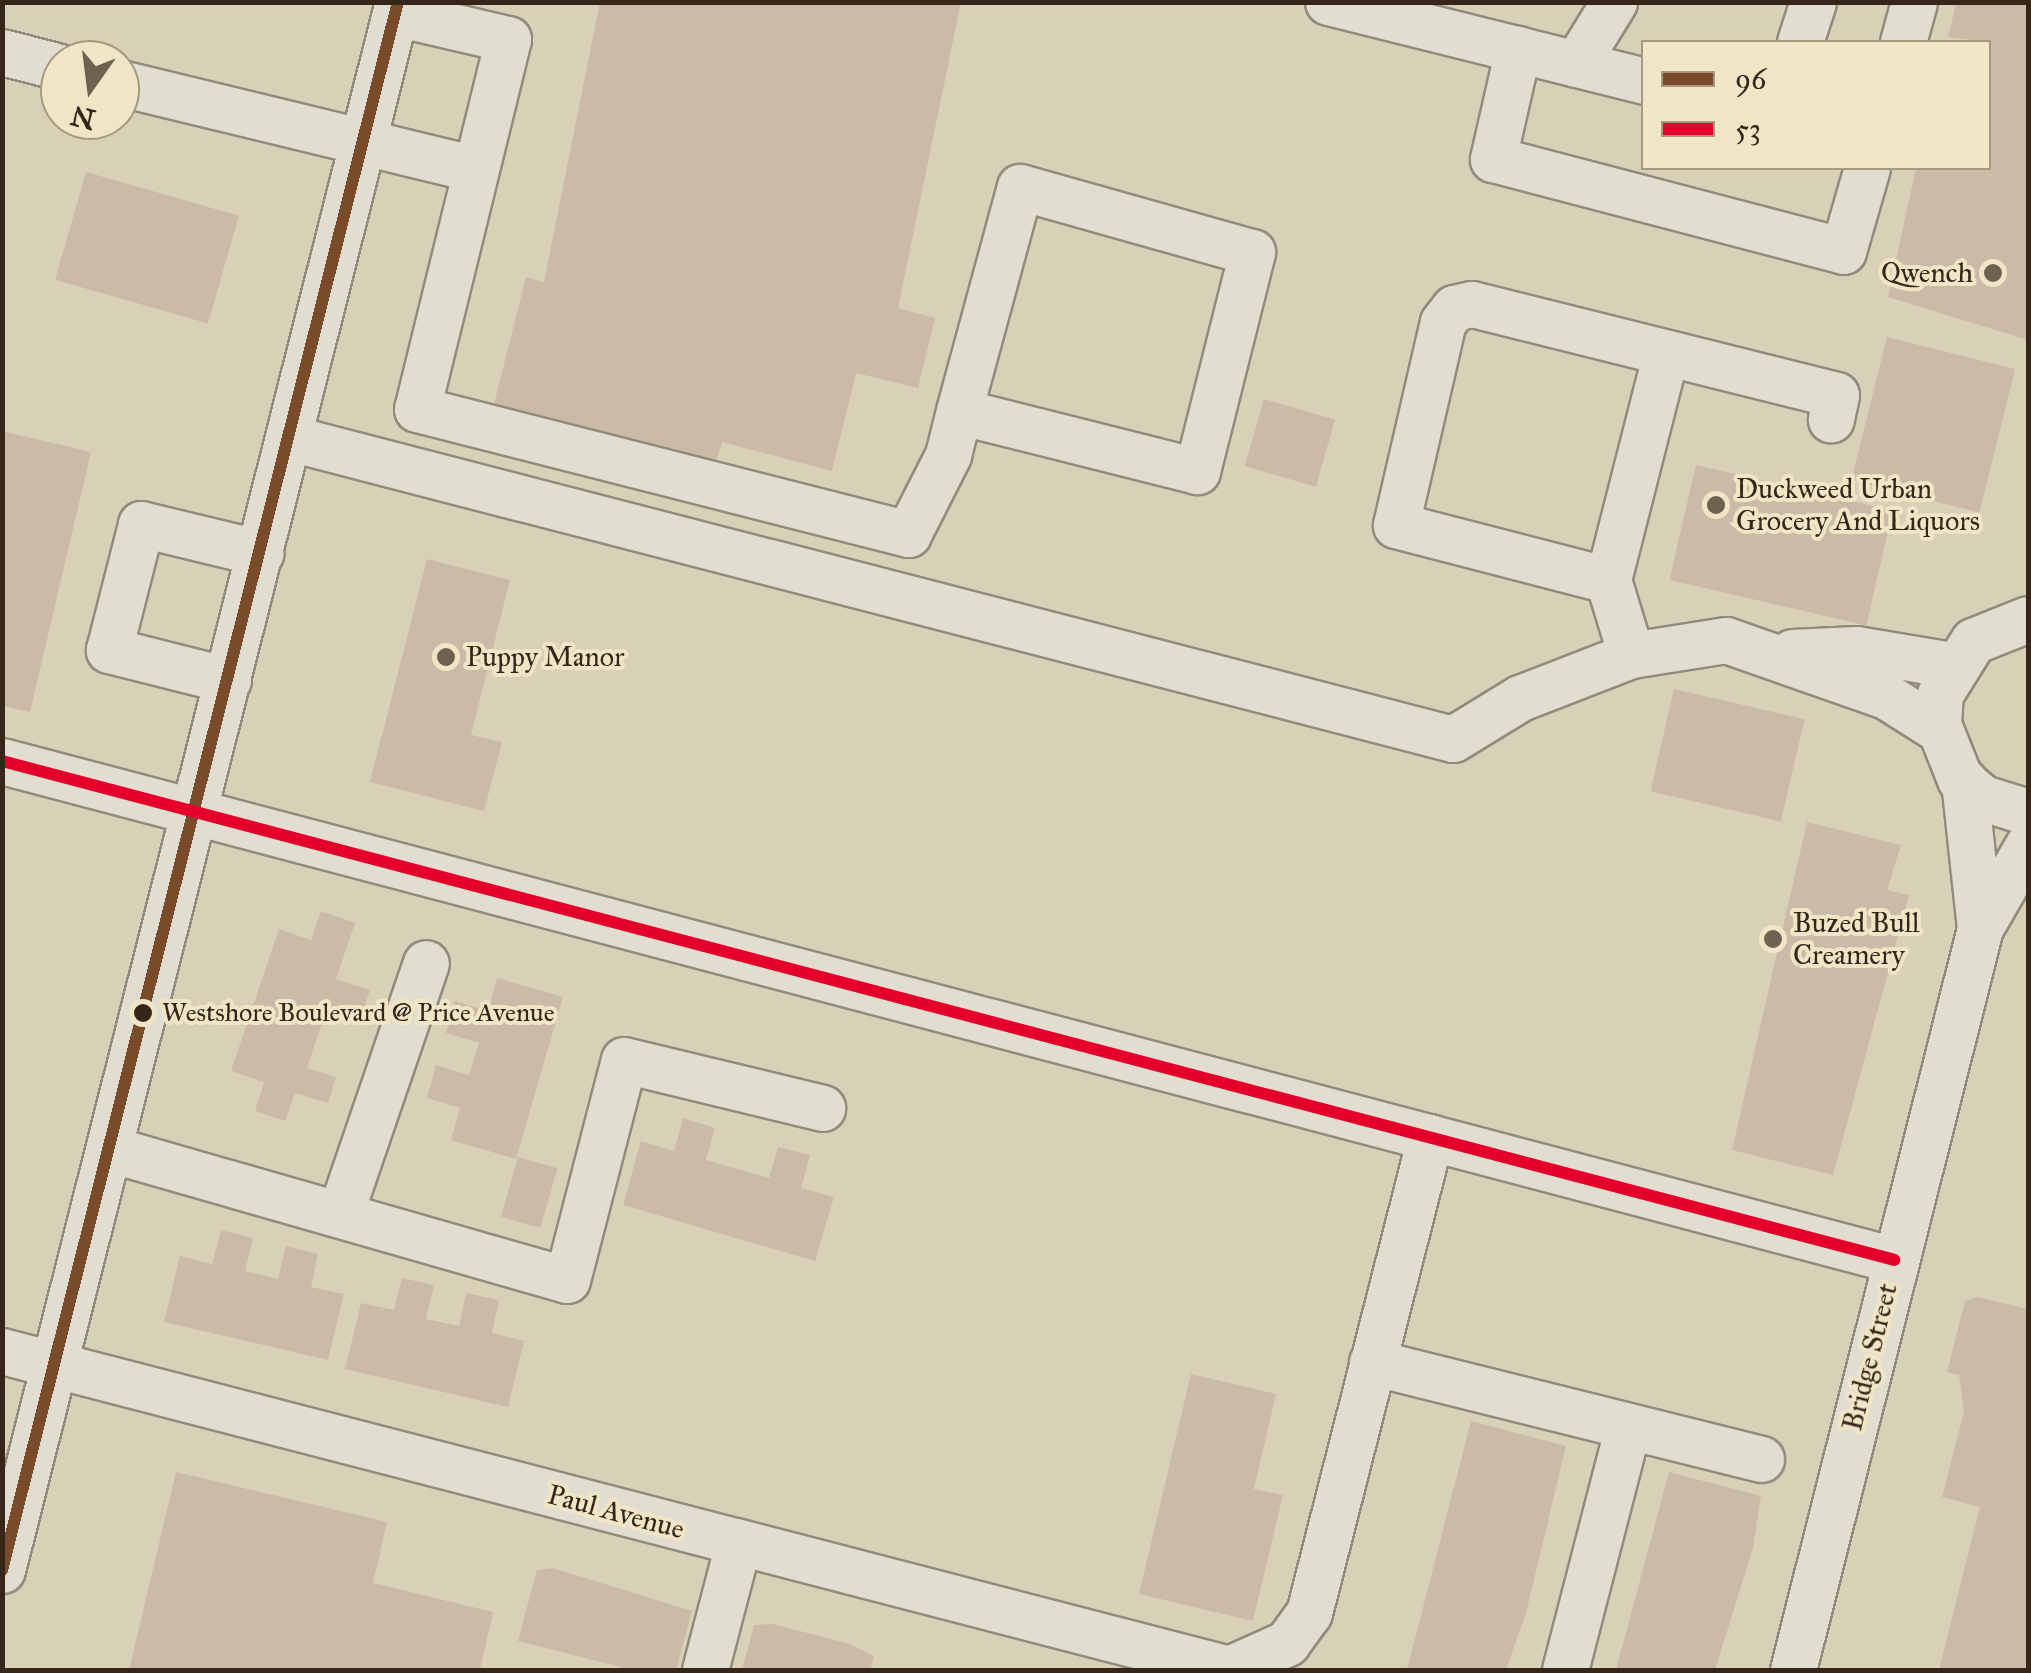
<!DOCTYPE html>
<html>
<head>
<meta charset="utf-8">
<style>
  body { margin:0 }
  #map { position:relative; width:2031px; height:1673px; overflow:hidden; background:#d9d1b7; font-family:"IM FELL Great Primer",serif }
  div>[style] { position:absolute }
  [style*='--x'] { left:calc(var(--x)*1px); top:calc(var(--y)*1px); width:calc(var(--w)*1px); rotate:calc(var(--a)*1deg) }
  .building>* { inset:0; background:#cbbaa7; transform-origin:0 0 }
  .roads { filter:drop-shadow(2px 0 #918b7b) drop-shadow(-2px 0 #918b7b) drop-shadow(0 2px #918b7b) drop-shadow(0 -2px #918b7b) }
  .minor>* { height:45px; margin:-22.5px; padding:0 22.5px; transform-origin:22.5px; border-radius:22.5px; background:#e1ddd0 }
  .bus-1>* { height:12px; margin:-6px; padding:0 6px; transform-origin:6px; border-radius:6px; background:#7a4b2a }
  .bus-2>* { height:12px; margin:-6px; padding:0 6px; transform-origin:6px; border-radius:6px; background:#e4002b }
  .dots>* { width:28px; height:28px; translate:-50% -50%; box-sizing:border-box; border:5px solid #f0e6c6; border-radius:50% }
  span { translate:-50% -50%; white-space:nowrap; text-align:center; line-height:1.15; -webkit-text-stroke:8px #f0e6c6; paint-order:stroke }
  .bus-label { font-size:26px; color:#36261a }
  .left { translate:0 -50%; text-align:left }
  .poi-label { font-size:28px; color:#36261a }
  .right { translate:-100% -50%; text-align:right }
  .street-label { font-size:28px; color:#36261a }
  .frame { position:absolute; inset:0; border:5px solid #36261a; pointer-events:none }
  .legend { position:absolute; left:1641px; top:40px; width:350px; height:130px; box-sizing:border-box; background:#f0e6c6; border:2px solid #a69981; margin:0; padding:12px 18px; list-style:none; font-size:30px; color:#36261a }
  .legend li { display:flex; align-items:center; gap:20px; height:50px }
  .legend b { width:50px; border:2px solid #a69981 }
  .north { position:absolute; left:40px; top:40px; width:100px; height:100px; box-sizing:border-box; background:#f0e6c6; border:2px solid #a69981; border-radius:50%; rotate:194deg; font-size:28px; font-weight:700; line-height:40px; text-align:center; color:#36261a }
  .north::after { content:''; display:block; margin:auto; width:35px; height:45px; background:#6f6251; clip-path:polygon(50% 0,100% 100%,50% 72%,0 100%) }
</style>
</head>
<body>
<div id="map">
  <div class="building">
    <div style="clip-path:polygon(600px 2px,961px 2px,898px 308px,935px 318px,918px 388px,856px 373px,832px 471px,722px 442px,714px 468px,493px 408px,526px 277px,544px 282px)"></div>
    <div style="clip-path:polygon(2028px 2px,2028px 340px,1888px 297px,1916px 168px,1988px 168px,1988px 42px,1948px 37px,1956px 4px)"></div>
    <div style="left:86px;top:172px;width:159px;height:112px;rotate:16deg"></div>
    <div style="left:1887px;top:337px;width:132px;height:148px;rotate:14deg"></div>
    <div style="left:1264px;top:399px;width:74px;height:70px;rotate:16deg"></div>
    <div style="clip-path:polygon(2px 431px,91px 452px,30px 712px,2px 706px)"></div>
    <div style="left:1696px;top:465px;width:202px;height:118px;rotate:13deg"></div>
    <div style="clip-path:polygon(427px 559px,510px 580px,471px 735px,502px 742px,484px 811px,370px 782px)"></div>
    <div style="left:1674px;top:689px;width:134px;height:105px;rotate:13deg"></div>
    <div style="clip-path:polygon(1807px 822px,1901px 845px,1887px 890px,1909px 895px,1833px 1175px,1732px 1150px)"></div>
    <div style="clip-path:polygon(321px 911px,355px 923px,336px 979px,370px 990px,359px 1022px,326px 1011px,307px 1068px,336px 1077px,328px 1103px,295px 1093px,285px 1121px,255px 1111px,264px 1082px,231px 1071px,279px 929px,311px 940px)"></div>
    <div style="clip-path:polygon(497px 978px,563px 997px,516px 1159px,451px 1140px,460px 1108px,427px 1098px,436px 1065px,469px 1075px,479px 1043px,446px 1033px,455px 1001px,488px 1011px)"></div>
    <div style="clip-path:polygon(683px 1118px,715px 1128px,706px 1160px,769px 1178px,778px 1147px,810px 1155px,801px 1188px,834px 1197px,815px 1261px,623px 1205px,641px 1141px,674px 1151px)"></div>
    <div style="left:518px;top:1157px;width:41px;height:62px;rotate:16deg"></div>
    <div style="clip-path:polygon(221px 1230px,253px 1238px,245px 1271px,278px 1279px,286px 1246px,318px 1254px,311px 1287px,344px 1294px,328px 1360px,164px 1322px,180px 1256px,212px 1264px)"></div>
    <div style="clip-path:polygon(402px 1278px,434px 1285px,426px 1319px,459px 1326px,466px 1293px,499px 1300px,492px 1333px,524px 1341px,508px 1407px,345px 1369px,361px 1303px,394px 1310px)"></div>
    <div style="clip-path:polygon(1977px 1297px,2028px 1309px,2028px 1670px,1939px 1670px,1980px 1507px,1942px 1497px,1964px 1412px,1959px 1375px,1947px 1372px,1965px 1301px)"></div>
    <div style="clip-path:polygon(1191px 1374px,1276px 1394px,1254px 1489px,1283px 1495px,1253px 1621px,1139px 1594px)"></div>
    <div style="clip-path:polygon(1471px 1421px,1566px 1446px,1526px 1613px,1506px 1670px,1407px 1670px)"></div>
    <div style="clip-path:polygon(176px 1472px,387px 1522px,373px 1583px,493px 1612px,480px 1670px,129px 1670px)"></div>
    <div style="clip-path:polygon(1669px 1472px,1761px 1496px,1753px 1548px,1715px 1670px,1616px 1670px)"></div>
    <div style="clip-path:polygon(553px 1568px,692px 1611px,676px 1670px,632px 1670px,518px 1641px,537px 1570px)"></div>
    <div style="clip-path:polygon(773px 1624px,850px 1644px,874px 1656px,870px 1670px,742px 1670px,754px 1625px)"></div>
  </div>
  <div class="roads">
    <div class="minor">
      <div style="--x:1328;--y:2;--w:326;--a:14"></div>
      <div style="--x:396;--y:13;--w:115;--a:13.1"></div>
      <div style="--x:508;--y:39;--w:381;--a:103.8"></div>
      <div style="--x:417;--y:409;--w:507;--a:14.28"></div>
      <div style="--x:908;--y:534;--w:89;--a:-63.1"></div>
      <div style="--x:948;--y:455;--w:45;--a:-76"></div>
      <div style="--x:959;--y:411;--w:232;--a:-74.8"></div>
      <div style="--x:1020;--y:187;--w:241;--a:15.7"></div>
      <div style="--x:1252;--y:252;--w:226;--a:104.1"></div>
      <div style="--x:1197;--y:471;--w:245;--a:-165.9"></div>
      <div style="--x:1800;--y:42;--w:42;--a:-72"></div>
      <div style="--x:1903;--y:42;--w:41;--a:-74.6"></div>
      <div style="--x:1518;--y:49;--w:113;--a:102.8"></div>
      <div style="--x:1493;--y:159;--w:362;--a:14.7"></div>
      <div style="--x:1843;--y:251;--w:86;--a:-73.9"></div>
      <div style="--x:2;--y:52;--w:60;--a:14.5"></div>
      <div style="--x:1576;--y:64;--w:73;--a:-58.5"></div>
      <div style="--x:120;--y:83;--w:366;--a:13.6"></div>
      <div style="--x:290;--y:438;--w:1201;--a:14.51"></div>
      <div style="--x:1453;--y:739;--w:79;--a:-31.5"></div>
      <div style="--x:1520;--y:698;--w:119;--a:-21.2"></div>
      <div style="--x:1631;--y:655;--w:96;--a:-9"></div>
      <div style="--x:1726;--y:640;--w:170;--a:19.3"></div>
      <div style="--x:1886;--y:696;--w:64;--a:32.2"></div>
      <div style="--x:1608;--y:580;--w:219;--a:-165.5"></div>
      <div style="--x:1396;--y:525;--w:208;--a:-77"></div>
      <div style="--x:1443;--y:322;--w:18;--a:-52"></div>
      <div style="--x:1454;--y:308;--w:18;--a:-13"></div>
      <div style="--x:1472;--y:304;--w:375;--a:14"></div>
      <div style="--x:1836;--y:395;--w:25;--a:102"></div>
      <div style="--x:2028;--y:619;--w:59;--a:158.2"></div>
      <div style="--x:1973;--y:641;--w:62;--a:121.9"></div>
      <div style="--x:1940;--y:694;--w:30;--a:94"></div>
      <div style="--x:1938;--y:724;--w:59;--a:68.2"></div>
      <div style="--x:1960;--y:779;--w:30;--a:40"></div>
      <div style="--x:1983;--y:798;--w:47;--a:17.3"></div>
      <div style="--x:1792;--y:652;--w:64;--a:-2.7"></div>
      <div style="--x:1856;--y:649;--w:97;--a:9.5"></div>
      <div style="--x:1631;--y:655;--w:78;--a:-107"></div>
      <div style="--x:1608;--y:580;--w:234;--a:-75.7"></div>
      <div style="--x:228;--y:680;--w:123;--a:-165.9"></div>
      <div style="--x:109;--y:650;--w:130;--a:-75.7"></div>
      <div style="--x:141;--y:524;--w:123;--a:13.6"></div>
      <div style="--x:2;--y:761;--w:1957;--a:14.77"></div>
      <div style="--x:1964;--y:781;--w:148;--a:83.8"></div>
      <div style="--x:110;--y:1149;--w:475;--a:16"></div>
      <div style="--x:567;--y:1280;--w:227;--a:-75.5"></div>
      <div style="--x:624;--y:1060;--w:204;--a:13.6"></div>
      <div style="--x:340;--y:1214;--w:265;--a:-71.1"></div>
      <div style="--x:2;--y:1351;--w:1268;--a:14.53"></div>
      <div style="--x:1229;--y:1669;--w:64;--a:-24.1"></div>
      <div style="--x:1287;--y:1643;--w:37;--a:-54"></div>
      <div style="--x:1309;--y:1613;--w:491;--a:-75.7"></div>
      <div style="--x:1372;--y:1362;--w:401;--a:14"></div>
      <div style="--x:2;--y:1570;--w:1617;--a:-75.83"></div>
      <div style="--x:705;--y:1670;--w:130;--a:-75.3"></div>
      <div style="--x:1565;--y:1670;--w:251;--a:-75.5"></div>
      <div style="--x:1793;--y:1670;--w:765;--a:-75.85"></div>
      <div style="--x:1980;--y:928;--w:96;--a:-60"></div>
    </div>
  </div>
  <div class="bus-1">
    <div style="--x:2;--y:1570;--w:1617;--a:-75.83"></div>
  </div>
  <div class="bus-2">
    <div style="--x:2;--y:761;--w:1957;--a:14.77"></div>
  </div>
  <div class="dots">
    <div style="left:1993px;top:273px;background:#6f6251"></div>
    <div style="left:1716px;top:505px;background:#6f6251"></div>
    <div style="left:446px;top:657px;background:#6f6251"></div>
    <div style="left:1773px;top:939px;background:#6f6251"></div>
    <div style="left:143px;top:1013px;background:#36261a"></div>
  </div>
  <div class="bus-label">
    <span class="left" style="left:162px;top:1013px">Westshore Boulevard @ Price Avenue</span>
  </div>
  <div class="poi-label">
    <span class="right" style="left:1973px;top:273px">Qwench</span>
    <span class="left" style="left:1736px;top:505px">Duckweed Urban<br>Grocery And Liquors</span>
    <span class="left" style="left:466px;top:657px">Puppy Manor</span>
    <span class="left" style="left:1793px;top:939px">Buzed Bull<br>Creamery</span>
  </div>
  <div class="street-label">
    <span style="left:1870px;top:1357px;rotate:-76deg">Bridge Street</span>
    <span style="left:616px;top:1512px;rotate:15deg">Paul Avenue</span>
  </div>
  <div class="frame"></div>
  <ul class="legend">
  <li><b style="height:12px;background:#7a4b2a"></b>96</li>
  <li><b style="height:12px;background:#e4002b"></b>53</li>
  </ul>
  <div class="north">N</div>
</div>
</body>
</html>
